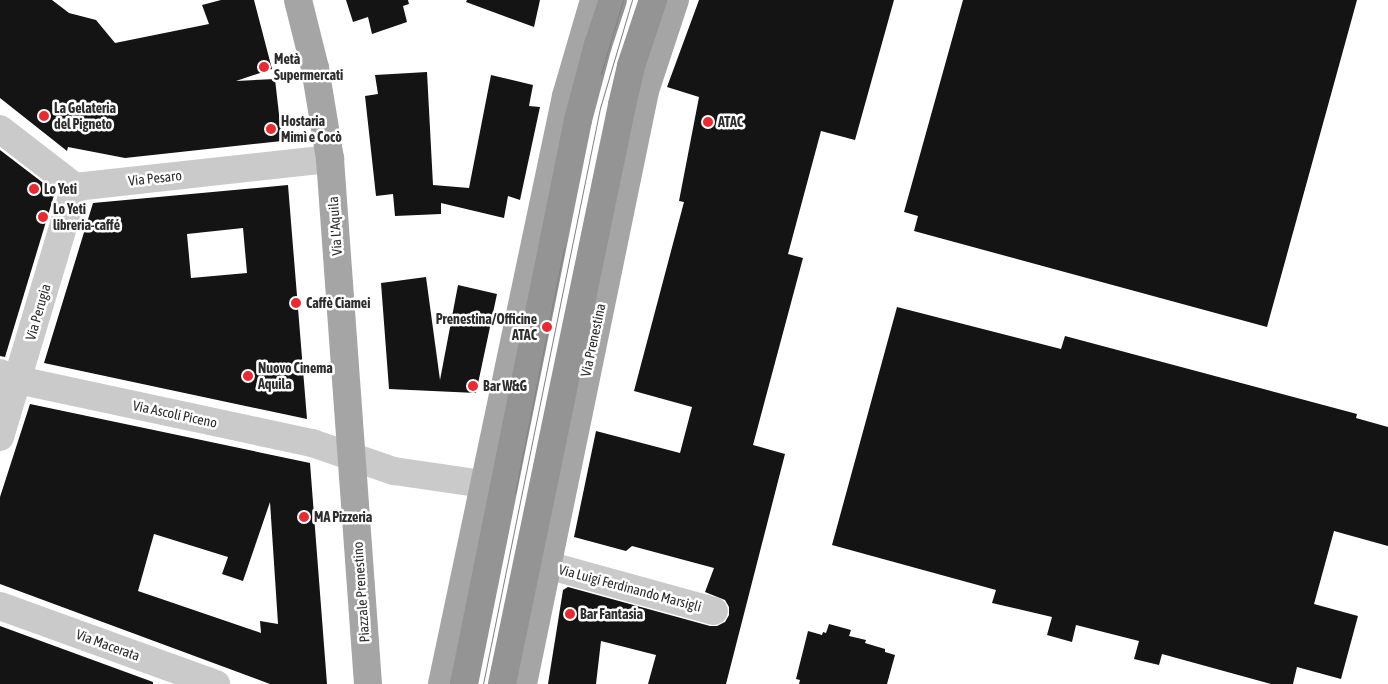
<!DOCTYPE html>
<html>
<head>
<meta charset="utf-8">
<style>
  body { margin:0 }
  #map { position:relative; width:1388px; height:684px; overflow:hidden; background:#fff; font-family:"Asap Condensed",sans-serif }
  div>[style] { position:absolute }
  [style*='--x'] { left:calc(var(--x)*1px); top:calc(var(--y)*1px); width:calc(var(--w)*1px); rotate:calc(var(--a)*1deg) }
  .building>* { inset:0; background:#141414 }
  .minor>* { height:28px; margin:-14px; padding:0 14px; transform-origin:14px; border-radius:14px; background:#cacaca }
  .major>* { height:28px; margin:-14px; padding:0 14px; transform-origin:14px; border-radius:14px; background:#a5a5a5 }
  .highway>* { height:28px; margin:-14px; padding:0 14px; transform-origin:14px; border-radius:14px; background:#949494 }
  .tram>* { height:1px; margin:-0.5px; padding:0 0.5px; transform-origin:0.5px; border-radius:0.5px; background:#828282 }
  .dots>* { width:14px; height:14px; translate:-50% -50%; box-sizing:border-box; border:2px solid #fff; border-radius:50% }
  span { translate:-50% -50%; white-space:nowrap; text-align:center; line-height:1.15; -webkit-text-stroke:5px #fff; paint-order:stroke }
  .poi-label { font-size:14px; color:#2d2d2d; font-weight:700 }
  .left { translate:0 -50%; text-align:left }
  .right { translate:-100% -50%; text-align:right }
  .street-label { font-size:14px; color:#2d2d2d }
</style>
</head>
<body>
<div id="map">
  <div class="building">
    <div style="clip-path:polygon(0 0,52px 0,69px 13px,96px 20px,115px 43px,209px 24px,202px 5px,221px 0,254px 0,272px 69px,236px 81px,275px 79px,282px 141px,125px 158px,68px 147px,67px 151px,0 98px)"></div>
    <div style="clip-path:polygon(346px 0,408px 0,409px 4px,403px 6px,407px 22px,372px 34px,368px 17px,353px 22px)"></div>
    <div style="clip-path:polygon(467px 0,540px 0,534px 27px,466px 2px)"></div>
    <div style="clip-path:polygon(699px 0,894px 0,855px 140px,821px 131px,788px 254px,803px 258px,753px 445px,785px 454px,726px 684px,648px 684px,656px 655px,601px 641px,596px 684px,548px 684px,563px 590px,568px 587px,710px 626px,717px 626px,725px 622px,729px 615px,729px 607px,725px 600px,705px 592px,714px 568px,632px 546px,626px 551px,574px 537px,596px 431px,680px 453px,692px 407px,634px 391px,684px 202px,679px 201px,699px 97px,667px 87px)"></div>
    <div style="clip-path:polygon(963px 0,1357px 0,1267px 327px,914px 231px,918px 216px,904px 212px)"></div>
    <div style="clip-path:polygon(427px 72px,433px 185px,469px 188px,491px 75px,533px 85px,529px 106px,540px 107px,520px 200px,508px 196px,504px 218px,441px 203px,441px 214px,395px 216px,393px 194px,376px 196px,365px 96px,378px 94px,375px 75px)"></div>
    <div style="clip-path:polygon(0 150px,55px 192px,5px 357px,0 356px)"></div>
    <div style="clip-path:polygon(evenodd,288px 185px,307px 419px,44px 363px,93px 203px,288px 185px,243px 228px,247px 273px,191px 278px,187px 234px,243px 228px)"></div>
    <div style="clip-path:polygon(426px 277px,440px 380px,458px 285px,497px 294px,476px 393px,389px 389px,381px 283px)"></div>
    <div style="clip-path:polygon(897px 307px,1061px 349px,1065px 336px,1357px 414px,1356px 418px,1388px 427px,1388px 546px,1334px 531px,1314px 604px,1358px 616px,1341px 679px,1297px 667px,1293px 684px,1271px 684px,1162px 654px,1159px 665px,1134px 659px,1139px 641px,1076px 625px,1072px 642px,1047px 635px,1052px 617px,992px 603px,996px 590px,832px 545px)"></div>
    <div style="clip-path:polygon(evenodd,30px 404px,310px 463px,327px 684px,270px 684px,0 584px,0 497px,30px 404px,270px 502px,278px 624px,260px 621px,261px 633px,138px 591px,154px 534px,228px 557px,222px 574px,243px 581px,270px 502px)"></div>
    <div style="clip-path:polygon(829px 624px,851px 630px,849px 636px,866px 640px,865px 643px,885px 649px,885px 652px,895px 655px,887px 684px,799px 684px,800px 680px,796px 679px,808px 631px,822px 635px,823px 632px,826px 633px)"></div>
    <div style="clip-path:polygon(0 626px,153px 682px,153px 684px,0 684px)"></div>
  </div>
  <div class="minor">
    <div style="--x:0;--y:129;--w:95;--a:37.7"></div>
    <div style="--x:75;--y:187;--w:257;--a:-6.3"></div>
    <div style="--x:0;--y:373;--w:19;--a:21"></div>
    <div style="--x:18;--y:380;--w:301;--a:12.1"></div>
    <div style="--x:312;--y:443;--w:87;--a:18.9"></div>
    <div style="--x:394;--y:471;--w:90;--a:8.3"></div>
    <div style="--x:0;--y:437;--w:261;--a:-73.3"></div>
    <div style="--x:547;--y:565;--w:173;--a:15.4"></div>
    <div style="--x:0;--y:606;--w:230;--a:19.9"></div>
  </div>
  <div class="major">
    <div style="--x:298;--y:0;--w:70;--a:76"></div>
    <div style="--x:315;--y:68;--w:92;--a:80.6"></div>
    <div style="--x:330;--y:159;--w:526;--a:85.86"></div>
    <div style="--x:442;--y:684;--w:601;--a:-78.09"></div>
    <div style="--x:566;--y:96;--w:100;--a:-73.7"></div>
    <div style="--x:523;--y:684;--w:605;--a:-78.37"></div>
    <div style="--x:645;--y:91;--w:96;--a:-71.8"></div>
  </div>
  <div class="highway">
    <div style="--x:464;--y:684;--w:575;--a:-78.57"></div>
    <div style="--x:578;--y:120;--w:78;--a:-75.1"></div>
    <div style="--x:598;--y:45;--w:47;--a:-71.6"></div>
    <div style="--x:502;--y:684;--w:591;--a:-78.29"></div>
    <div style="--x:622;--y:105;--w:40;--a:-77"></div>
    <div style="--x:631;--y:66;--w:70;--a:-71.6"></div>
  </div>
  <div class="tram">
    <div style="--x:601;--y:74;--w:77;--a:-73.4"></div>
    <div style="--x:515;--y:493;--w:250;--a:-78.7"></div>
    <div style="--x:483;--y:684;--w:588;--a:-78.52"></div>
    <div style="--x:600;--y:108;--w:113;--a:-73.5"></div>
  </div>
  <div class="dots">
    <div style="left:264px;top:67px;background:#ea2930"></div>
    <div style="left:44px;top:116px;background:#ea2930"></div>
    <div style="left:708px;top:122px;background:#ea2930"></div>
    <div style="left:271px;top:129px;background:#ea2930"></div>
    <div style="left:34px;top:189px;background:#ea2930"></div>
    <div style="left:43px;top:217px;background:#ea2930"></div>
    <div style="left:296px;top:303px;background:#ea2930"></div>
    <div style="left:547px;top:327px;background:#ea2930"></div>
    <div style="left:248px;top:376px;background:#ea2930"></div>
    <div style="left:473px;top:386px;background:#ea2930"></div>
    <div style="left:304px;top:517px;background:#ea2930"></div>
    <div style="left:570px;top:614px;background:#ea2930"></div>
  </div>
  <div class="poi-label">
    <span class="left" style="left:274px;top:67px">Metà<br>Supermercati</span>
    <span class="left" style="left:54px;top:116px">La Gelateria<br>del Pigneto</span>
    <span class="left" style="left:281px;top:129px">Hostaria<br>Mimì e Cocò</span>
    <span class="left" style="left:718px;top:122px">ATAC</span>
    <span class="left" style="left:44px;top:189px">Lo Yeti</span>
    <span class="left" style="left:53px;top:217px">Lo Yeti<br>libreria-caffé</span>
    <span class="left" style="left:306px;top:303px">Caffè Ciamei</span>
    <span class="right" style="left:537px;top:327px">Prenestina/Officine<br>ATAC</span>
    <span class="left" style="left:258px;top:376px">Nuovo Cinema<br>Aquila</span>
    <span class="left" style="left:483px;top:386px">Bar W&amp;G</span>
    <span class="left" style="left:314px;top:517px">MA Pizzeria</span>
    <span class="left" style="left:580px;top:614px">Bar Fantasia</span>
  </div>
  <div class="street-label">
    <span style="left:155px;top:178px;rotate:-6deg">Via Pesaro</span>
    <span style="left:335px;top:226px;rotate:-94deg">Via L'Aquila</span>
    <span style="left:38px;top:312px;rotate:-74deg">Via Perugia</span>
    <span style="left:593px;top:340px;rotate:-78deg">Via Prenestina</span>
    <span style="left:175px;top:414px;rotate:12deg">Via Ascoli Piceno</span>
    <span style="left:630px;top:588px;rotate:15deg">Via Luigi Ferdinando Marsigli</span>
    <span style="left:361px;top:592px;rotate:-94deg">Piazzale Prenestino</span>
    <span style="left:108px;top:645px;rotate:20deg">Via Macerata</span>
  </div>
</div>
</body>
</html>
